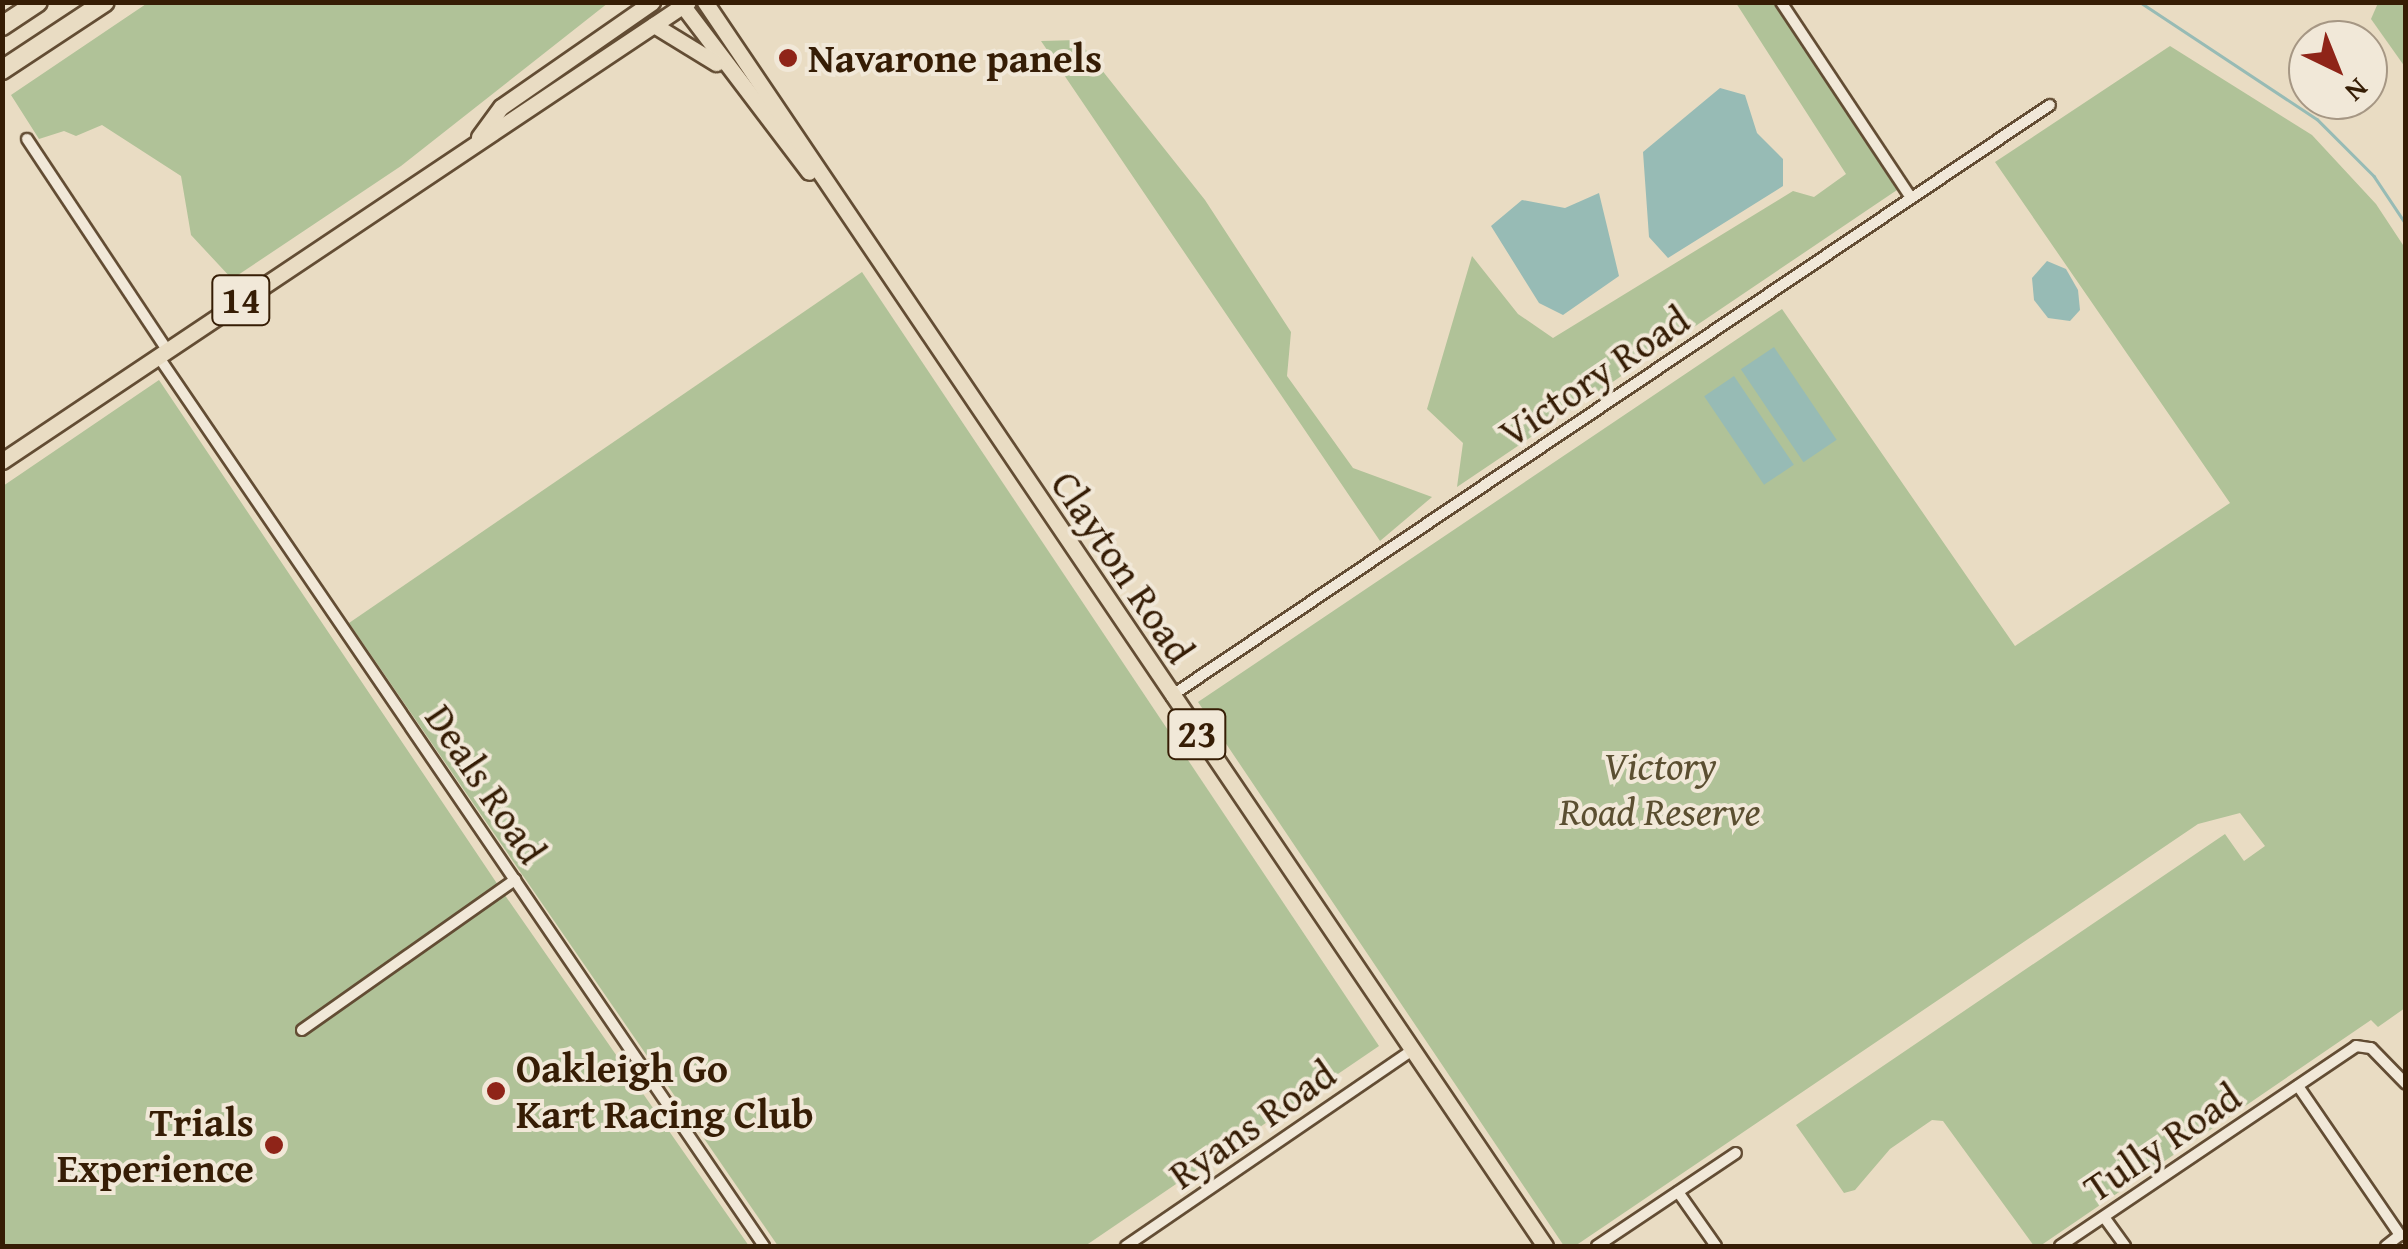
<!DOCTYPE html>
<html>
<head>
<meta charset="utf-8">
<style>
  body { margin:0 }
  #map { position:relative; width:2408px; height:1249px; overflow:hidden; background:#e9dcc3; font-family:"Gentium Book Plus",serif }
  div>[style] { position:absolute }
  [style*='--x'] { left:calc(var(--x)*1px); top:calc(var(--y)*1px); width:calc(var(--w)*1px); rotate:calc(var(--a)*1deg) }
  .green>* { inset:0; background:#b0c298 }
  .water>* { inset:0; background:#97bbb5; transform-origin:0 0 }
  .stream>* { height:2.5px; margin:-1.25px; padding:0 1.25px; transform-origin:1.25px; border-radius:1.25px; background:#97bbb5 }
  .roads { filter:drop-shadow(2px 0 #634d34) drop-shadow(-2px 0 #634d34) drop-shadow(0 2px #634d34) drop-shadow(0 -2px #634d34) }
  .minor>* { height:10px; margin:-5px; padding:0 5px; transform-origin:5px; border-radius:5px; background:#f1e8d8 }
  .primary>* { height:15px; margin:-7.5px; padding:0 7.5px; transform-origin:7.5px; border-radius:7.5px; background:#e9dcc3 }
  .trunk>* { height:18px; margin:-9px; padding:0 9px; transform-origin:9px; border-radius:9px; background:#e9dcc3 }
  .dots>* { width:28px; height:28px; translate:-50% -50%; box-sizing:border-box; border:5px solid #f1e8d8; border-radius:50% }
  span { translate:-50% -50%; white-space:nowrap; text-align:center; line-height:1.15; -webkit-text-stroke:8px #f1e8d8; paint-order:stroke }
  .shield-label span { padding:2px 8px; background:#f1e8d8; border:2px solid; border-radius:8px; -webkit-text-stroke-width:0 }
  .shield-label { font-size:38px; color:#361d05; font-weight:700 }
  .poi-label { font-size:40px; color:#361d05; font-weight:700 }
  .left { translate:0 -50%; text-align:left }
  .right { translate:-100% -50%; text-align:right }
  .street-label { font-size:40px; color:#361d05 }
  .park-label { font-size:40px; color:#5b4f31; font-style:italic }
  .frame { position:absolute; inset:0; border:5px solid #361d05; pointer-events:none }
  .north { position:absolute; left:2288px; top:20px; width:100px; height:100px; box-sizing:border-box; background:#f1e8d8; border:2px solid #a69784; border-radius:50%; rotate:137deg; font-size:28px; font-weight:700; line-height:40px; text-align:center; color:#361d05 }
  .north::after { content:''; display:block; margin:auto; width:35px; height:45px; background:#8f2418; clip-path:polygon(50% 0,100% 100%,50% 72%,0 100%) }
</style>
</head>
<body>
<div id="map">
  <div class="green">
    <div style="clip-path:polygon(149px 2px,608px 2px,608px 3px,401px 166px,232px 279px,191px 235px,181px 176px,102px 125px,76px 136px,64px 131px,39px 139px,11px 95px)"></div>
    <div style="clip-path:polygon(1736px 3px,1775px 3px,1897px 190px,1457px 487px,1463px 443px,1427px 409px,1472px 256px,1518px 314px,1553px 338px,1793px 191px,1814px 197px,1846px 174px)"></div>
    <div style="clip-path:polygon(2378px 3px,2405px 3px,2405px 67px,2371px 19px)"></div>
    <div style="clip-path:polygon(1078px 40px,1205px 200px,1291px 332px,1287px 376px,1353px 468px,1432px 497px,1380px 541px,1041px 41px)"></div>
    <div style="clip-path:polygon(2170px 46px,2312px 135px,2376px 204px,2405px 248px,2405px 1008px,2378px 1027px,2371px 1020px,2040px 1246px,2034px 1246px,1943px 1121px,1932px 1120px,1890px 1149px,1855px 1190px,1844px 1193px,1796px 1125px,2225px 834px,2244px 861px,2265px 846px,2240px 813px,2198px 824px,1575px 1246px,1564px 1246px,1198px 702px,1782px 309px,2015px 646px,2230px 503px,1995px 162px)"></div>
    <div style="clip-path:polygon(862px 272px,1379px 1046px,1085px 1246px,778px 1246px,349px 623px)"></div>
    <div style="clip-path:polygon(159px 380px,500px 888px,749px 1246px,3px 1246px,3px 486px)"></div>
  </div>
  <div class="water">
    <div style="clip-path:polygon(1720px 88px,1745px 95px,1757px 133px,1783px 159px,1783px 186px,1668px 258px,1649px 237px,1643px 152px)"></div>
    <div style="clip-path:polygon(1599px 193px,1619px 276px,1563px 315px,1539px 303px,1491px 226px,1522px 200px,1565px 208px)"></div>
    <div style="clip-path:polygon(2047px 261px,2066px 269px,2078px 290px,2080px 310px,2070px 321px,2048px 318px,2034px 300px,2032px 278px)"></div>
    <div style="left:1774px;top:347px;width:112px;height:40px;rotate:56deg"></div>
    <div style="left:1734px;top:376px;width:107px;height:36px;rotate:56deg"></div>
  </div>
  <div class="stream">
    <div style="--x:2140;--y:2;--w:212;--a:33.5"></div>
    <div style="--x:2317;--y:119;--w:81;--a:45"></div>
    <div style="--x:2374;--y:176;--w:58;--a:56.3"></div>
  </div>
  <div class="roads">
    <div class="minor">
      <div style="--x:1781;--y:2;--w:235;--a:56.4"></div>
      <div style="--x:27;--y:139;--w:253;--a:56.4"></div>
      <div style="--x:158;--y:356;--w:1077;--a:55.75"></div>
      <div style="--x:1171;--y:696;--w:1059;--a:-33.92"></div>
      <div style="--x:302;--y:1030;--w:261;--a:-35.2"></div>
      <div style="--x:2298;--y:1086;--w:181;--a:55.6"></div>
      <div style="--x:2400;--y:1235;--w:18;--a:142"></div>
      <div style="--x:1678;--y:1192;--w:66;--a:54.9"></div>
      <div style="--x:2104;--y:1217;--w:36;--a:54"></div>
      <div style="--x:1126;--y:1246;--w:345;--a:-34.4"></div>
      <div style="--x:1597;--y:1246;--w:167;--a:-33.8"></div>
      <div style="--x:2060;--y:1246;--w:357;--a:-34"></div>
      <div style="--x:2356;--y:1046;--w:15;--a:8"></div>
      <div style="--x:2371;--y:1048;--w:50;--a:45.8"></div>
    </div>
    <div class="primary">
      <div style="--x:680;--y:2;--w:213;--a:52.8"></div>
      <div style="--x:705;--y:2;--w:1501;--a:55.97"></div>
      <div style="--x:654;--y:25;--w:73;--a:31.5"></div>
      <div style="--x:479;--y:137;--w:37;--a:-54"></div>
      <div style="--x:501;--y:107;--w:184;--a:-34.8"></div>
      <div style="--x:2;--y:461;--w:825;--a:-33.79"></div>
    </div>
    <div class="trunk">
      <div style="--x:2;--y:26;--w:43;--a:-33.7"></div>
      <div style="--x:2;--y:70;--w:123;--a:-33.4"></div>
    </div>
  </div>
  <div class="dots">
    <div style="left:788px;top:58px;background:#8f2418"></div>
    <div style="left:496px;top:1091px;background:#8f2418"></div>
    <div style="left:274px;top:1145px;background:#8f2418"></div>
  </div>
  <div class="shield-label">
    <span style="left:241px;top:300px">14</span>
    <span style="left:1197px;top:734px">23</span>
  </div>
  <div class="poi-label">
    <span class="left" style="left:808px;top:58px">Navarone panels</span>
    <span class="left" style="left:516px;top:1091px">Oakleigh Go<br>Kart Racing Club</span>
    <span class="right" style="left:254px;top:1145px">Trials<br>Experience</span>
  </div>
  <div class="street-label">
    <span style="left:1594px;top:376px;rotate:-34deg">Victory Road</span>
    <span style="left:1123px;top:567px;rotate:56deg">Clayton Road</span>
    <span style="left:486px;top:784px;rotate:56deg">Deals Road</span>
    <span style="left:1252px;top:1124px;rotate:-35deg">Ryans Road</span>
    <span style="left:2162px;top:1142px;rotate:-34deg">Tully Road</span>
  </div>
  <div class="park-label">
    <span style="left:1660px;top:788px">Victory<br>Road Reserve</span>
  </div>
  <div class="frame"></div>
  <div class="north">N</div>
</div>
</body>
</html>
